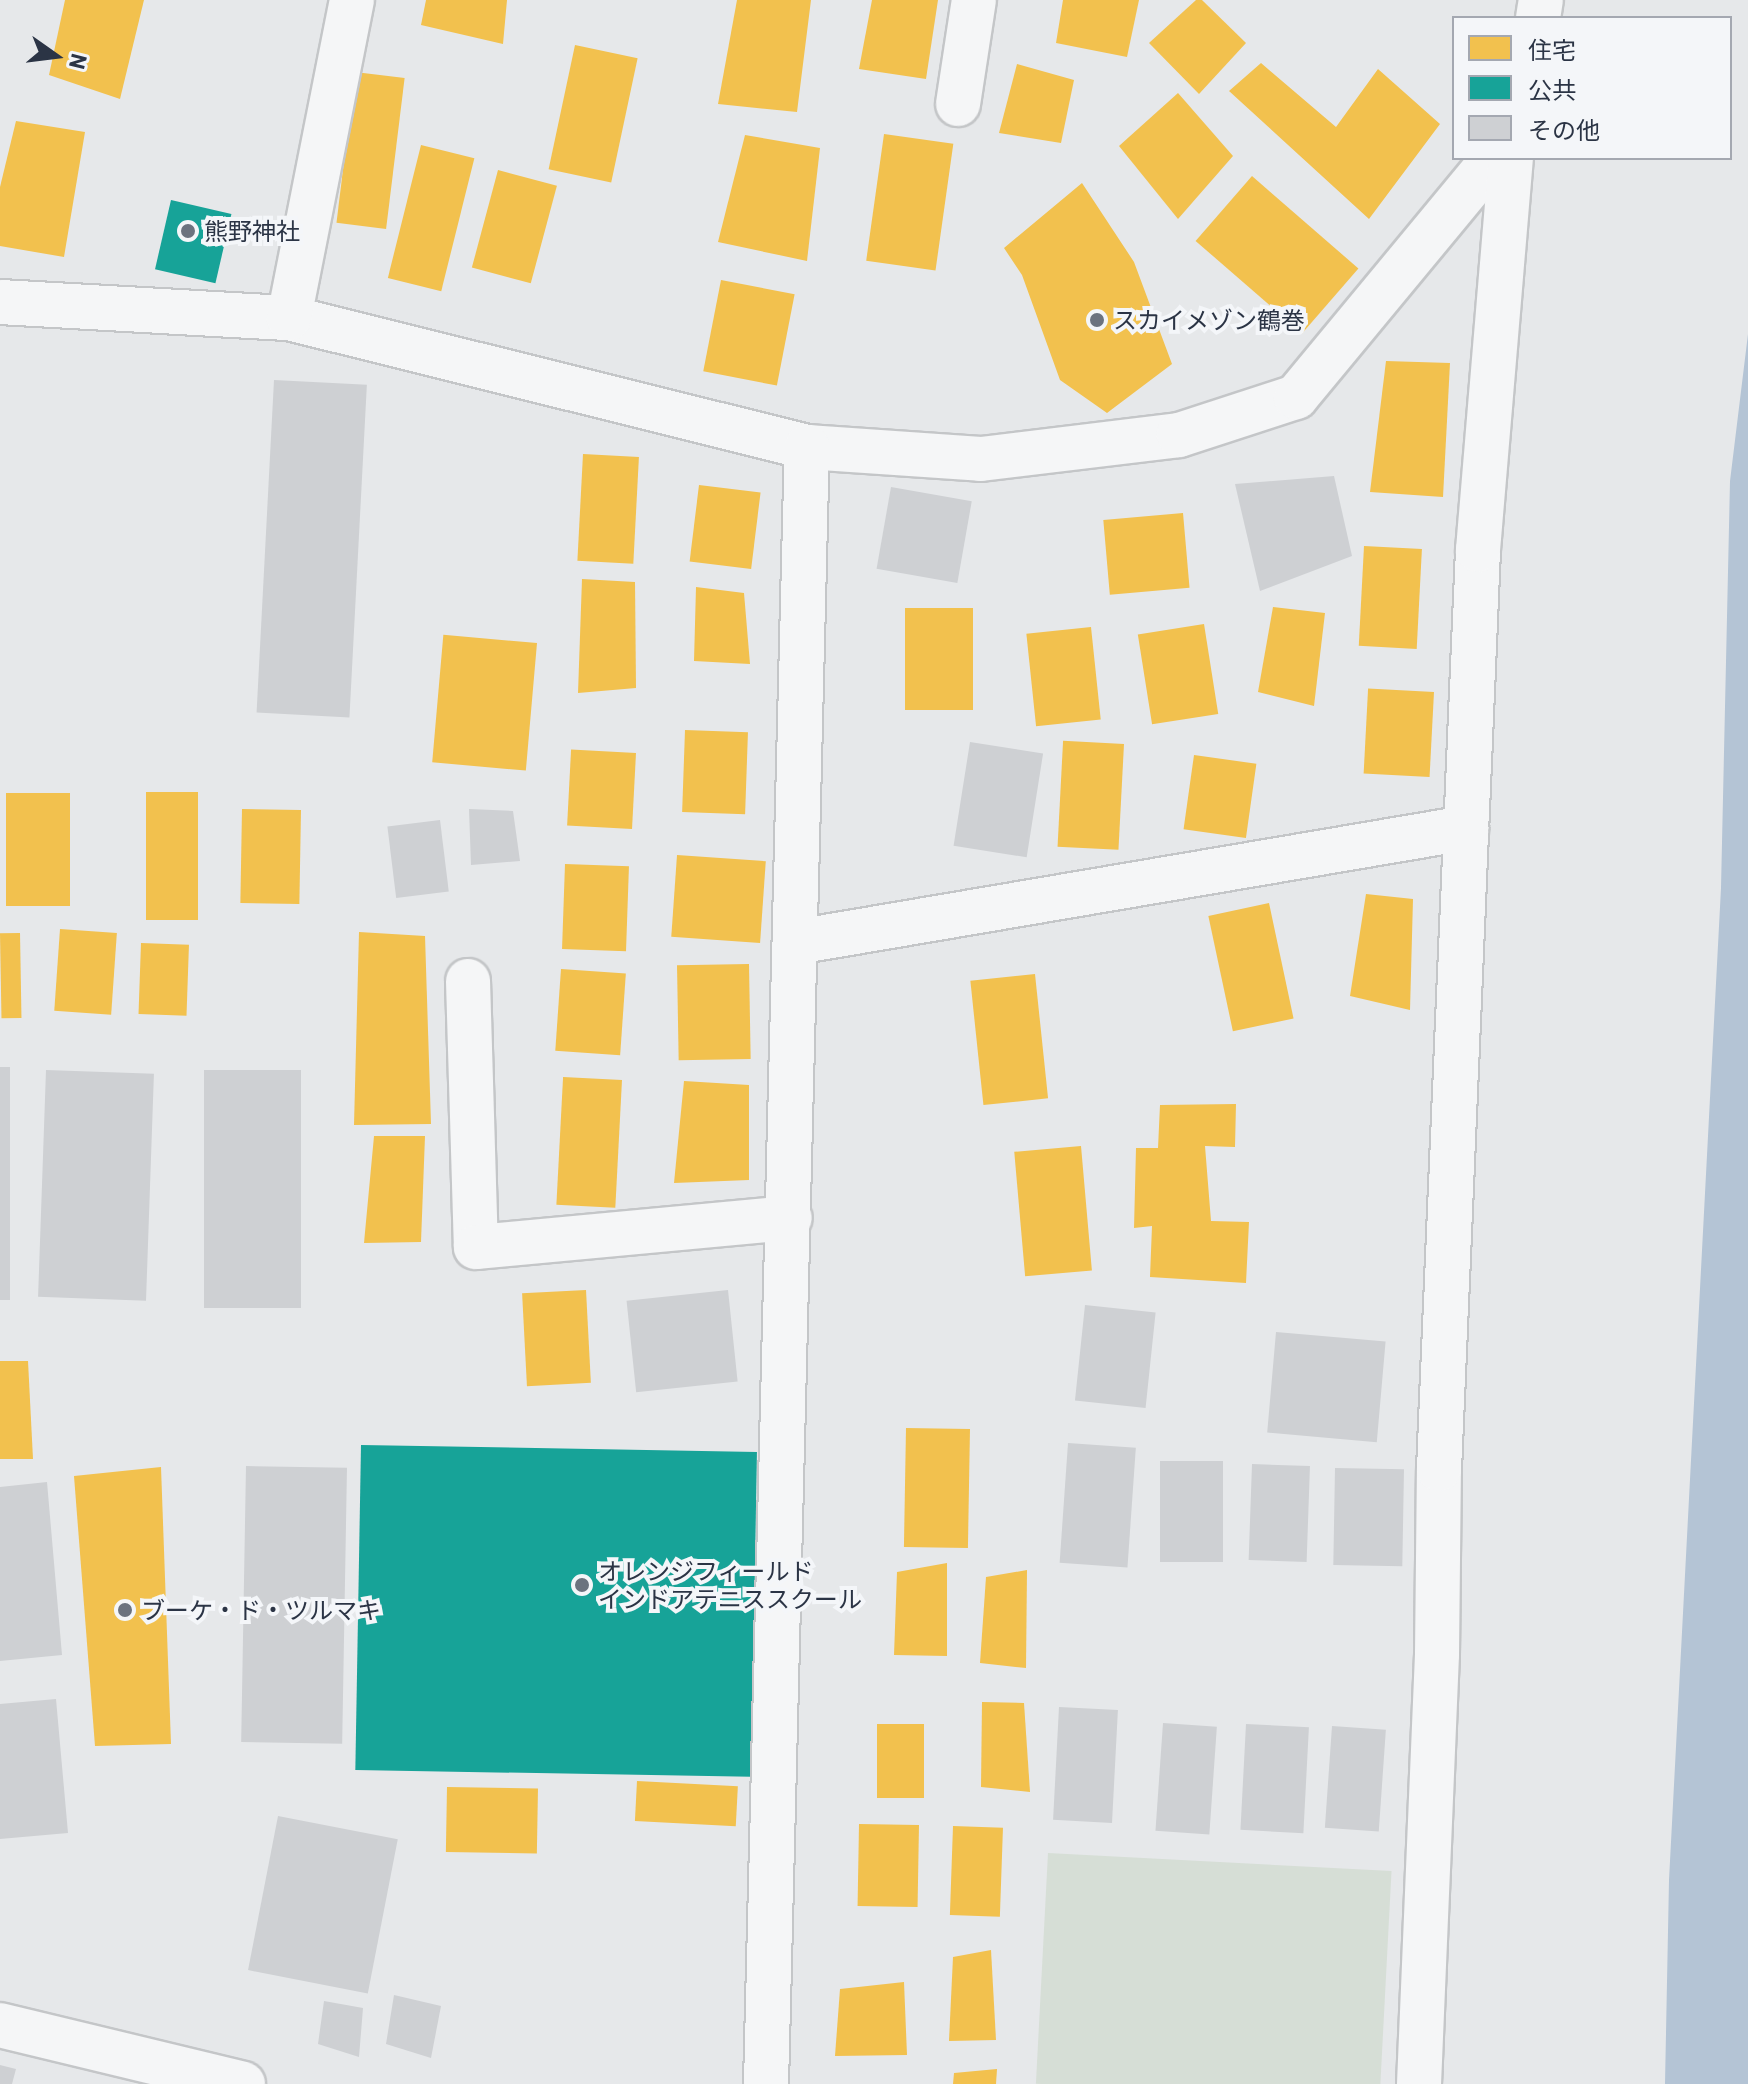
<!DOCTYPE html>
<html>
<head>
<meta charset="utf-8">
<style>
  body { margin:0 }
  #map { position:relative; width:1748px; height:2084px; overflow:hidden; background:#e6e8ea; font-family:Barlow,"Noto Sans JP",sans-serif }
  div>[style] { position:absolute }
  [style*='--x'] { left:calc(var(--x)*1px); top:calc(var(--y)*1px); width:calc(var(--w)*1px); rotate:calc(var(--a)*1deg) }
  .green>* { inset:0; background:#d6ded6; transform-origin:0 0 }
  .water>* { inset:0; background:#b4c4d5 }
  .homes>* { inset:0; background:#f2c14e; transform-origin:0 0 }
  .public>* { inset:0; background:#17a398; transform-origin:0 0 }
  .building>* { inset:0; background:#ced0d3; transform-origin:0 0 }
  .roads { filter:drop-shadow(2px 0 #c4c6c8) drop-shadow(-2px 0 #c4c6c8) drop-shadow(0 2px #c4c6c8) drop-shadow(0 -2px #c4c6c8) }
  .street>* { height:44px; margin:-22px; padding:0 22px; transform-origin:22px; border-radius:22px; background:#f5f6f7 }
  .dots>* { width:22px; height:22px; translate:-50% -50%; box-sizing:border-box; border:4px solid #f4f6f9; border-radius:50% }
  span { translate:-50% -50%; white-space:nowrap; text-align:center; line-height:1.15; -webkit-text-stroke:8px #f4f6f9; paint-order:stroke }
  .poi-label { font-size:24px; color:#2b3445 }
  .left { translate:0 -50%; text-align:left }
  .legend { position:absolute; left:1452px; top:16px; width:280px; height:144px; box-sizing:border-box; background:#f4f6f9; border:2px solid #a4a8b1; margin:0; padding:10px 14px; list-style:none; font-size:24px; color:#2b3445 }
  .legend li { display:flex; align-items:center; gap:16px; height:40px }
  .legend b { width:40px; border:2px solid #a4a8b1 }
  .north { position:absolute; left:16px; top:16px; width:80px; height:80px; -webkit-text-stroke:6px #f4f6f9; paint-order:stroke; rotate:104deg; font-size:22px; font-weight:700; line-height:32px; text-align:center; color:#2b3445 }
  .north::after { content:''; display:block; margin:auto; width:28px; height:36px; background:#2b3445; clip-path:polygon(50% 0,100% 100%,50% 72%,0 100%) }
</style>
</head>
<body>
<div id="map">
  <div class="green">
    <div style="left:1048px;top:1853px;width:344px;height:231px;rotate:3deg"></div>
  </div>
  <div class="water">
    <div style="clip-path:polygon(1748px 334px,1748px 2084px,1665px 2084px,1669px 1880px,1721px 888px,1730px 481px)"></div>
  </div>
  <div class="homes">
    <div style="clip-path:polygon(65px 0,144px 0,120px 99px,49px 75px)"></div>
    <div style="clip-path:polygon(426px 0,507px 0,503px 44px,421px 25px)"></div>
    <div style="clip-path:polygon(737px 0,811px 0,797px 112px,718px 104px)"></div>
    <div style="clip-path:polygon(872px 0,938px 0,926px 79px,859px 69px)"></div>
    <div style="clip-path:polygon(1063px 0,1139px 0,1127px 57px,1056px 43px)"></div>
    <div style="clip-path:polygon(1196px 0,1202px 0,1246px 43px,1199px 94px,1149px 43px)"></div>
    <div style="left:575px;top:45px;width:64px;height:127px;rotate:12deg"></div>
    <div style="clip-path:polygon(1261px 63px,1336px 127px,1378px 69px,1440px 124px,1369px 219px,1229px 91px)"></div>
    <div style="clip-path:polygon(1017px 64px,1074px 80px,1061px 143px,999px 133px)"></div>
    <div style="left:355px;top:72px;width:50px;height:152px;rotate:7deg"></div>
    <div style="clip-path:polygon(1178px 93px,1233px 156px,1178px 219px,1119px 146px)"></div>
    <div style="clip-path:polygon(16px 121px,85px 132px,64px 257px,0 246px,0 187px)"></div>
    <div style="left:884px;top:134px;width:70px;height:128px;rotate:8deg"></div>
    <div style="clip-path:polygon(745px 135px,820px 148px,807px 261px,718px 242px)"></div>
    <div style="left:421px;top:145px;width:55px;height:137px;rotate:14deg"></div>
    <div style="left:498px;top:170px;width:61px;height:101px;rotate:15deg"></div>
    <div style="left:1252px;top:176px;width:141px;height:86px;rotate:41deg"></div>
    <div style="clip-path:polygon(1082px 183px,1134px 262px,1172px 364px,1107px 413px,1060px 380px,1022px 275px,1004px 248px)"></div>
    <div style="left:721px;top:280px;width:75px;height:93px;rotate:11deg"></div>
    <div style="clip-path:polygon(1386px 361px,1450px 363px,1443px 497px,1370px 492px)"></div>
    <div style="left:583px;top:454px;width:56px;height:107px;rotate:3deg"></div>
    <div style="left:699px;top:485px;width:62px;height:77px;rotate:7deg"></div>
    <div style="left:1183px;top:513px;width:75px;height:80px;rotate:85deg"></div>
    <div style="left:1364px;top:546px;width:58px;height:100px;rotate:3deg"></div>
    <div style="clip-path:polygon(582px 579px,635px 582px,636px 688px,578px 693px)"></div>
    <div style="clip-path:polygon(696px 587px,744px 593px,750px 664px,694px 661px)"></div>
    <div style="clip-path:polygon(1273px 607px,1325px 613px,1314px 706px,1258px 692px)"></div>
    <div style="left:905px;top:608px;width:68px;height:102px"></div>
    <div style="left:1204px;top:624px;width:91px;height:67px;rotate:81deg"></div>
    <div style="left:1091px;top:627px;width:93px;height:65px;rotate:84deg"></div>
    <div style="left:537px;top:643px;width:128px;height:94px;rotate:95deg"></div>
    <div style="left:1434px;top:692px;width:85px;height:66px;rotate:93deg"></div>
    <div style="left:685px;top:730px;width:63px;height:82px;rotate:2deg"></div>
    <div style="left:1124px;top:744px;width:106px;height:61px;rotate:93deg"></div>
    <div style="left:636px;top:753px;width:76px;height:65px;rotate:93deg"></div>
    <div style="left:1194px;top:755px;width:63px;height:75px;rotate:8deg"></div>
    <div style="left:198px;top:792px;width:128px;height:52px;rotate:90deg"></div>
    <div style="left:6px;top:793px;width:64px;height:113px"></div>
    <div style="left:242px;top:809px;width:59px;height:94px;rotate:1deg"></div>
    <div style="left:677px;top:855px;width:89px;height:82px;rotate:4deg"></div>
    <div style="left:565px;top:864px;width:64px;height:85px;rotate:2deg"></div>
    <div style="clip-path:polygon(1366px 894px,1413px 899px,1410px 1010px,1350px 996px)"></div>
    <div style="left:1269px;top:903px;width:118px;height:62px;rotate:78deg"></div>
    <div style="left:60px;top:929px;width:57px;height:82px;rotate:4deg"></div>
    <div style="clip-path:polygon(359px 932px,425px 936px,431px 1124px,354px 1125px)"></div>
    <div style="left:20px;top:933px;width:85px;height:20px;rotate:89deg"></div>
    <div style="left:141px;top:943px;width:48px;height:71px;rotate:2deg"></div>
    <div style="left:749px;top:964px;width:95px;height:72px;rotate:89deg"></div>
    <div style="left:561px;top:969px;width:65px;height:82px;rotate:4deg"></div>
    <div style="left:1035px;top:974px;width:125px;height:65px;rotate:84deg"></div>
    <div style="left:622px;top:1080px;width:128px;height:59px;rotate:93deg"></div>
    <div style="clip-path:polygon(684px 1081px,749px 1085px,749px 1180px,674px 1183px)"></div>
    <div style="clip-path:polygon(1236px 1104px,1235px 1147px,1205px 1146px,1211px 1221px,1249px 1222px,1246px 1283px,1150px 1277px,1152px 1226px,1134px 1228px,1136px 1148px,1158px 1148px,1160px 1105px)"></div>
    <div style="clip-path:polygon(374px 1136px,425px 1136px,421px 1242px,364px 1243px)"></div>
    <div style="left:1081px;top:1146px;width:125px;height:67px;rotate:85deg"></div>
    <div style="left:586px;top:1290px;width:93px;height:64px;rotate:87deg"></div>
    <div style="clip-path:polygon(0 1361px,28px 1361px,33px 1459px,0 1459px)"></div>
    <div style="left:906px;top:1428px;width:64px;height:119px;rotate:1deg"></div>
    <div style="clip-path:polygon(161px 1467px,171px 1744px,95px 1746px,74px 1476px)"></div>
    <div style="clip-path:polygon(947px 1563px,947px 1656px,894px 1655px,897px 1572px)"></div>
    <div style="clip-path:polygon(1027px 1570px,1026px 1668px,980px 1663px,986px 1577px)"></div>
    <div style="clip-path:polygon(982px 1702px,1024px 1703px,1030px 1792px,981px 1787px)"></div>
    <div style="left:877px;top:1724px;width:47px;height:74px"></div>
    <div style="left:637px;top:1781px;width:101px;height:40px;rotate:3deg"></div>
    <div style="left:447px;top:1787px;width:91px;height:65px;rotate:1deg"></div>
    <div style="left:859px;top:1824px;width:60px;height:82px;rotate:1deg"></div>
    <div style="left:953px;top:1826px;width:50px;height:89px;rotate:2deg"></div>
    <div style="clip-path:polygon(991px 1950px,996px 2040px,949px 2041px,953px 1957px)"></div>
    <div style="clip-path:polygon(904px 1982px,907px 2055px,835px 2056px,840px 1989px)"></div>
    <div style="clip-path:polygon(997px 2069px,996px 2084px,953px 2084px,954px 2073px)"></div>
  </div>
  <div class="public">
    <div style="left:171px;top:200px;width:62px;height:71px;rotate:13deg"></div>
    <div style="left:361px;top:1445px;width:396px;height:325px;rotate:1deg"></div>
  </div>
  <div class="building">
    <div style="left:274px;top:380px;width:93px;height:333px;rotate:3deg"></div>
    <div style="clip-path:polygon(1334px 476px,1352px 556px,1260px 591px,1235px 484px)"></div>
    <div style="left:891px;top:487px;width:82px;height:83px;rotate:10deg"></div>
    <div style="left:970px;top:742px;width:74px;height:105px;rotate:9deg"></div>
    <div style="clip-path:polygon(469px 809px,513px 811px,520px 861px,471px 865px)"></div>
    <div style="left:440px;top:820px;width:72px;height:53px;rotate:83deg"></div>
    <div style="left:0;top:1067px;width:10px;height:233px"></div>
    <div style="left:46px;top:1070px;width:108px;height:227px;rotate:2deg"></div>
    <div style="left:204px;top:1070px;width:97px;height:238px"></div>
    <div style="left:728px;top:1290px;width:92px;height:102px;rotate:84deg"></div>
    <div style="left:1085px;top:1305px;width:71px;height:96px;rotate:6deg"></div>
    <div style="left:1276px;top:1332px;width:110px;height:101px;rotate:5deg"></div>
    <div style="left:1068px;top:1443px;width:68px;height:120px;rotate:4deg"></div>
    <div style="left:1160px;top:1461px;width:63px;height:101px"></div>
    <div style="left:1252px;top:1464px;width:58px;height:96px;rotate:2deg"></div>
    <div style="left:246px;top:1466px;width:101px;height:276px;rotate:1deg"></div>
    <div style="left:1335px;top:1468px;width:69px;height:97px;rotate:1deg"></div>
    <div style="clip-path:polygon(47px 1482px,62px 1655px,0 1661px,0 1487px)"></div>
    <div style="clip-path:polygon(56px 1699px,68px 1833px,0 1839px,0 1704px)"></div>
    <div style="left:1059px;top:1707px;width:59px;height:113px;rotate:3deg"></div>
    <div style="left:1163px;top:1723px;width:54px;height:108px;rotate:4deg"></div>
    <div style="left:1246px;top:1724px;width:63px;height:106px;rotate:3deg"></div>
    <div style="left:1332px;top:1726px;width:54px;height:102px;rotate:4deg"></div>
    <div style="left:278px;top:1816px;width:122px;height:157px;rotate:11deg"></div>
    <div style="clip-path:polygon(394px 1995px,441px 2006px,431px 2058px,386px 2044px)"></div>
    <div style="clip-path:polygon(324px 2001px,363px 2008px,359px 2057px,318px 2044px)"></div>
    <div style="clip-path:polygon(0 2065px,16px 2069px,12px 2084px,0 2084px)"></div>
  </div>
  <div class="roads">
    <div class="street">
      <div style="--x:1538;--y:18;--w:18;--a:-81"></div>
      <div style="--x:958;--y:104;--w:105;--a:-81.3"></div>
      <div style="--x:0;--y:302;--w:289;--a:3.2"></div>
      <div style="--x:289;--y:318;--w:534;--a:13.98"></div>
      <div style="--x:807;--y:447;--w:174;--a:3.9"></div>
      <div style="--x:981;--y:459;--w:199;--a:-6.9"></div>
      <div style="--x:1179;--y:435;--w:123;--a:-18"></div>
      <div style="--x:1296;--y:397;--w:310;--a:-50.4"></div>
      <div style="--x:289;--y:318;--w:324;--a:-78.8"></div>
      <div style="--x:796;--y:942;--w:680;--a:-9.66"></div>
      <div style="--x:468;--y:981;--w:266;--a:88.3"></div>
      <div style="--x:476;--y:1247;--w:315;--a:-5.3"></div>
      <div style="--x:0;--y:2025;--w:250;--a:13.6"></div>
      <div style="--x:766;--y:2084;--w:1638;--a:-88.57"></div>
      <div style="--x:1419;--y:2084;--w:430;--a:-87.6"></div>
      <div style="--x:1437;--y:1654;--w:185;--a:-89.4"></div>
      <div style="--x:1439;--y:1469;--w:920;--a:-87.57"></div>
      <div style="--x:1478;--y:550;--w:393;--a:-85.2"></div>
    </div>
  </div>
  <div class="dots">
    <div style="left:188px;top:231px;background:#6c737f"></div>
    <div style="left:1097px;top:320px;background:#6c737f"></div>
    <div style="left:582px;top:1585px;background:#6c737f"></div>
    <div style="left:125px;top:1610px;background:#6c737f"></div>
  </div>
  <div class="poi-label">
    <span class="left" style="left:204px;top:231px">熊野神社</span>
    <span class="left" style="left:1113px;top:320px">スカイメゾン鶴巻</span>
    <span class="left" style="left:598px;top:1585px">オレンジフィールド<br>インドアテニススクール</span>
    <span class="left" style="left:141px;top:1610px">ブーケ・ド・ツルマキ</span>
  </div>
  <ul class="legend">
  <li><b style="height:22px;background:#f2c14e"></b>住宅</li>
  <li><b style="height:22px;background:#17a398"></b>公共</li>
  <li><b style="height:22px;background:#ced0d3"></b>その他</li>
  </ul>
  <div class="north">N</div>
</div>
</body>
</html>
